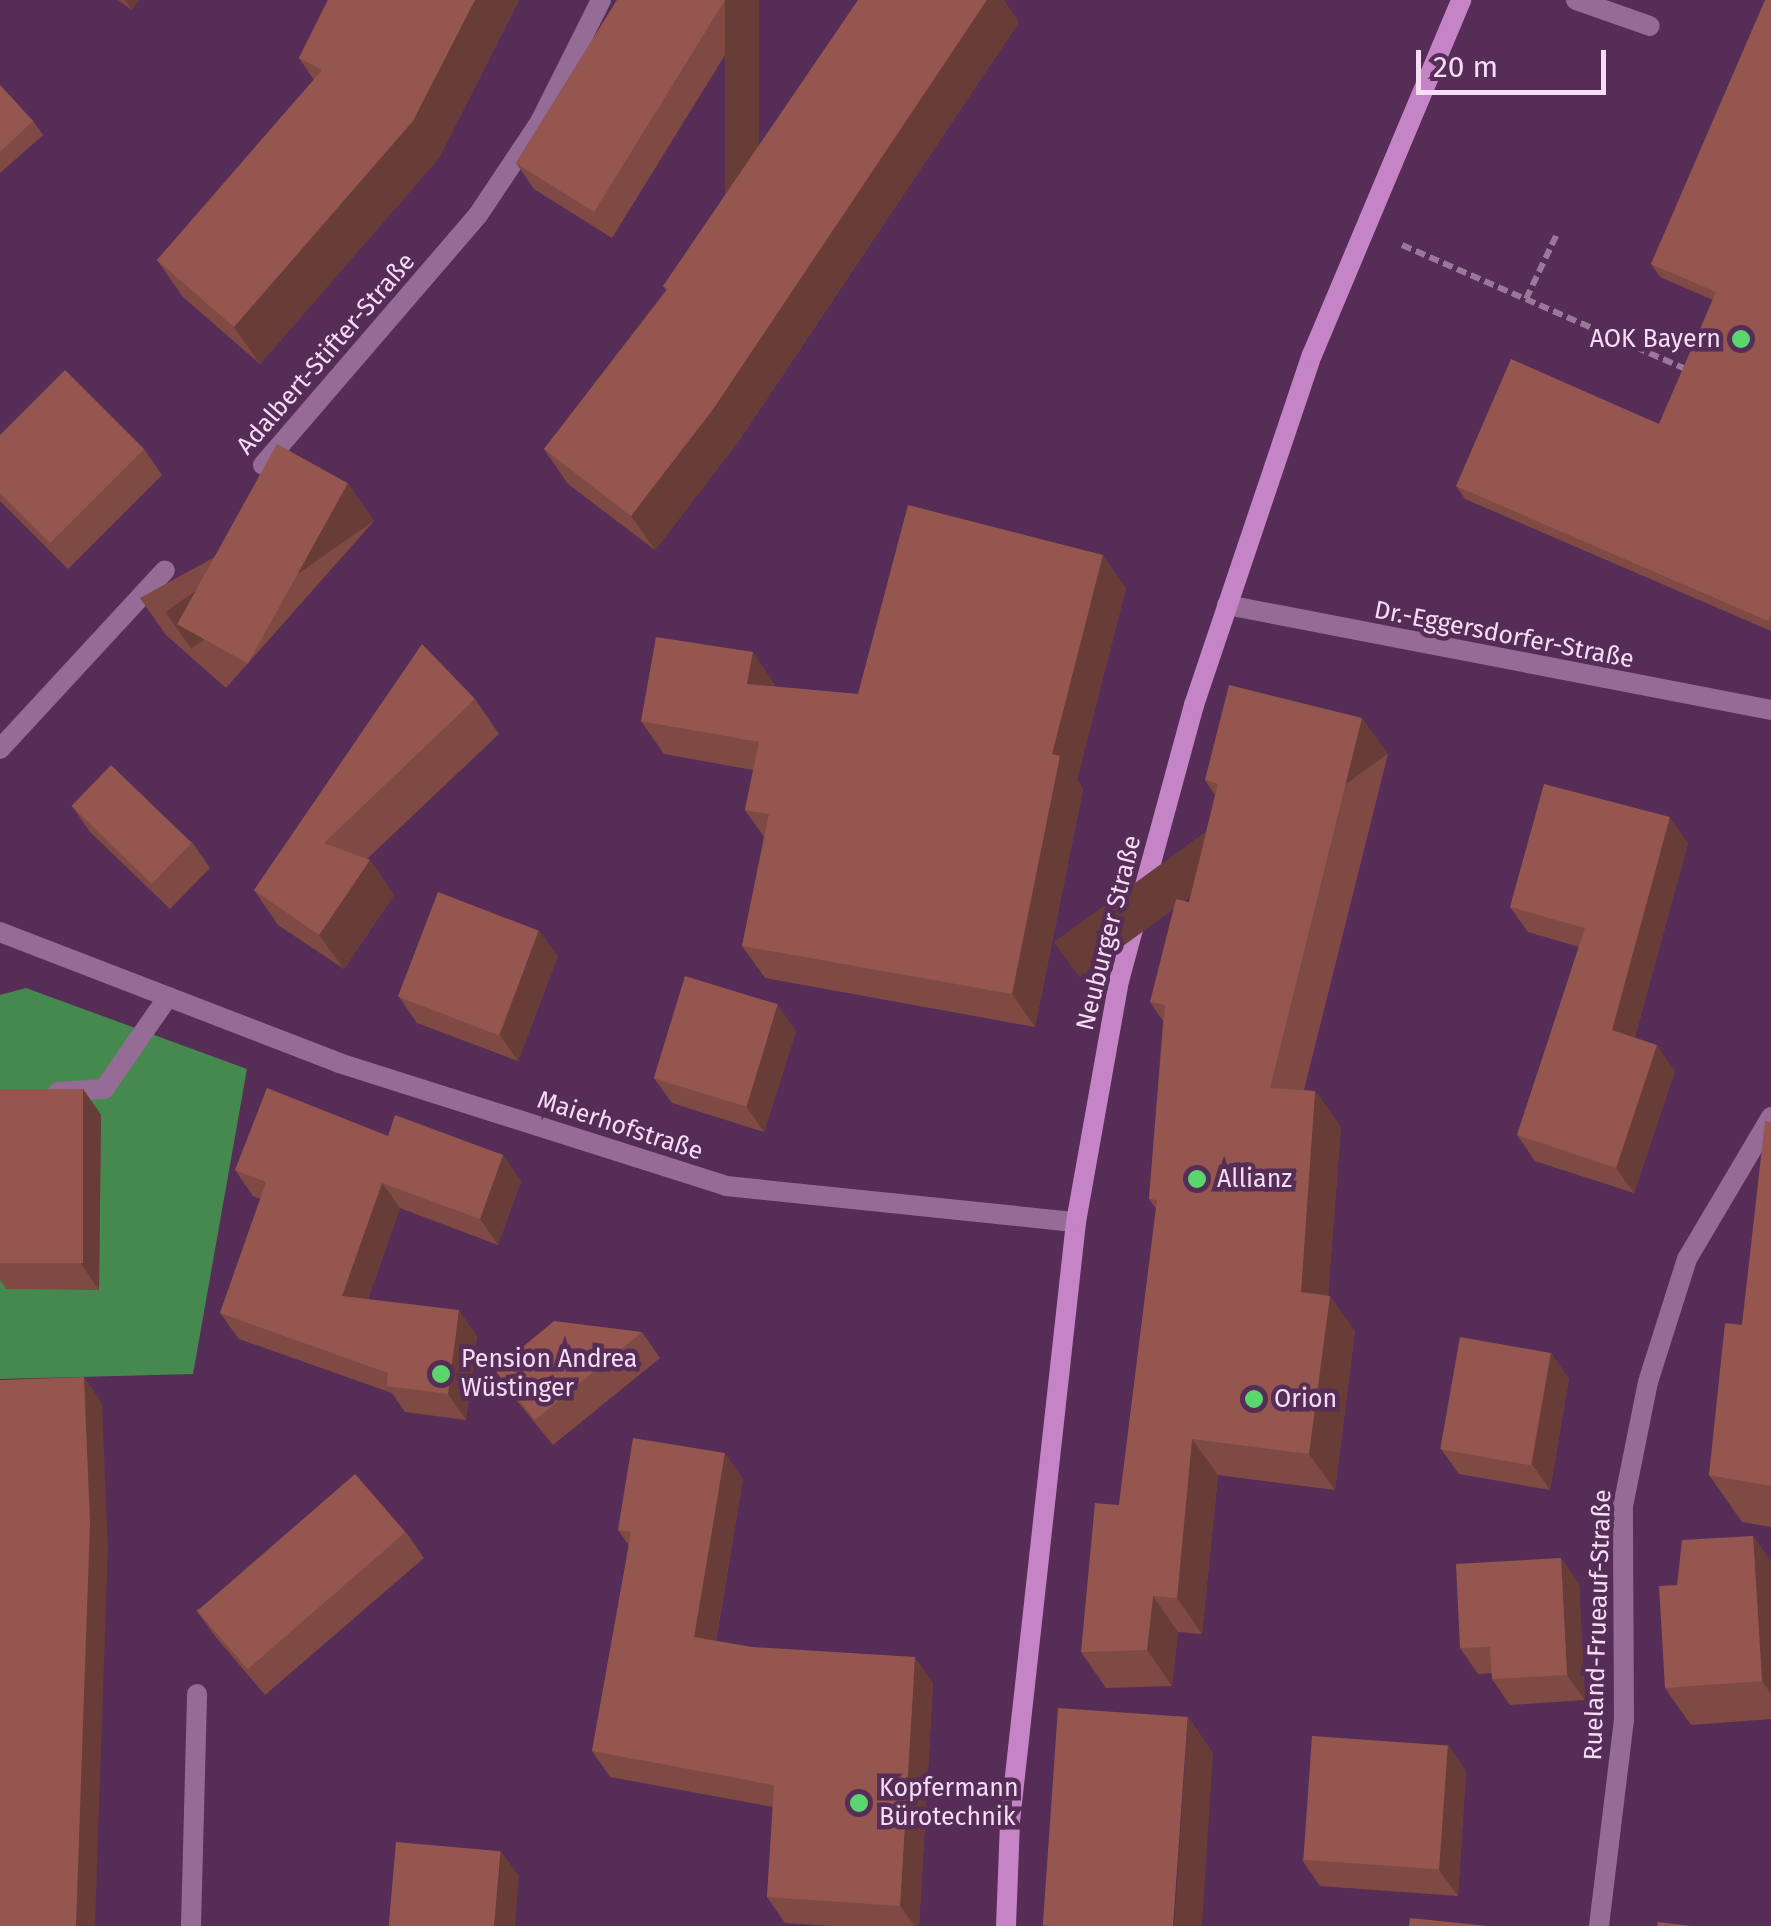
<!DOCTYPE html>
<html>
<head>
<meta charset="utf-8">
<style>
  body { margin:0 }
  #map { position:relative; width:1771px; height:1926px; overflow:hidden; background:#552d56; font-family:"Fira Sans",sans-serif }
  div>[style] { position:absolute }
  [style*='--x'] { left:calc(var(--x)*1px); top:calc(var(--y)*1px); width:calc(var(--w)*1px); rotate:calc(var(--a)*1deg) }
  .forest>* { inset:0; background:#46894e }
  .path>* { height:6px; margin-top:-3px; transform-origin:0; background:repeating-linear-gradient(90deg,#9a789a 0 10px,transparent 0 15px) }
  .lane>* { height:20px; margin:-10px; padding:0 10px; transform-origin:10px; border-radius:10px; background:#956c95 }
  .street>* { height:20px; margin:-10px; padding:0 10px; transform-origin:10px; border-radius:10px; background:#956c95 }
  .secondary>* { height:20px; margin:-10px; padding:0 10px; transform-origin:10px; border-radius:10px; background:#c484c5 }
  .wall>* { inset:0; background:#804a44 }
  .shaded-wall>* { inset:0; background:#683c37; transform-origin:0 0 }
  .building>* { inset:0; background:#95564f; transform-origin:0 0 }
  .dots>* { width:28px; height:28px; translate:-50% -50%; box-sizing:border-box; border:5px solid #552d56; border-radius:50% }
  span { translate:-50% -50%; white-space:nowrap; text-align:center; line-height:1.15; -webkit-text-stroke:9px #552d56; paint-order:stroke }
  .poi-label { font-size:25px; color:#f6ddf6 }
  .right { translate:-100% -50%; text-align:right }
  .left { translate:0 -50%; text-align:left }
  .street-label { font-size:25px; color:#f6ddf6 }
  .scale { position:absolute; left:1416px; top:50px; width:190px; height:45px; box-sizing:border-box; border:5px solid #f6ddf6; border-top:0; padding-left:12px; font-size:30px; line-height:35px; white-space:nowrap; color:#f6ddf6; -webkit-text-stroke:8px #552d56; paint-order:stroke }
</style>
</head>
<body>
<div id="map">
  <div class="forest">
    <div style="clip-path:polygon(26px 988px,247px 1069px,193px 1374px,0 1379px,0 995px)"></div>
  </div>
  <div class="path">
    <div style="--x:1402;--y:245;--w:312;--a:23.6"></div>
    <div style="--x:1526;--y:299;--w:72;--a:-64.5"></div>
  </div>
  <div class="lane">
    <div style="--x:1576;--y:0;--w:78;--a:19.4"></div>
    <div style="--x:58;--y:1092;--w:46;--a:-3.7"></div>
    <div style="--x:104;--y:1089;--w:112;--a:-55.2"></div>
  </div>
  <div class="street">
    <div style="--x:263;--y:465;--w:330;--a:-49.3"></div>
    <div style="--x:478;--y:215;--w:112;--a:-56.3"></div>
    <div style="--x:540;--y:122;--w:136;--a:-63.4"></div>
    <div style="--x:1227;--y:605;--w:554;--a:10.92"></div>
    <div style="--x:0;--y:749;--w:243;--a:-47.3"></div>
    <div style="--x:0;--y:932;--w:363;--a:21.1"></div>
    <div style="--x:339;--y:1063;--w:406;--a:17.6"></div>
    <div style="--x:726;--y:1186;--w:352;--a:5.9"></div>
    <div style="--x:191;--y:1926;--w:232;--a:-88.5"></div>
    <div style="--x:1599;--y:1926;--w:208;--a:-83.1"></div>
    <div style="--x:1624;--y:1720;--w:214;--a:-90.3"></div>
    <div style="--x:1623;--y:1506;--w:126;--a:-78.6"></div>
    <div style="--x:1648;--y:1382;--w:129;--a:-72.4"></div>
    <div style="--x:1687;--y:1259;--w:165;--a:-59.4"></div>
  </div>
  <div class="secondary">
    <div style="--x:1006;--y:1926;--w:105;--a:-87.8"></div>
    <div style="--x:1010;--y:1821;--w:603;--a:-83.71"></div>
    <div style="--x:1076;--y:1222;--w:245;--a:-79.9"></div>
    <div style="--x:1119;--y:981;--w:286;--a:-74.8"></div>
    <div style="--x:1194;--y:705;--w:369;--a:-71.4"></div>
    <div style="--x:1312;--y:355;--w:385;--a:-67.2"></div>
  </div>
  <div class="wall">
    <div style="clip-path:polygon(118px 0,139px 0,132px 10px)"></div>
    <div style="clip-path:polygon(328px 0,519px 0,439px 158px,260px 364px,183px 297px,157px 260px,314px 80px,299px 58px)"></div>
    <div style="clip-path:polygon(617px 0,759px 0,612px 238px,534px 189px,516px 163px)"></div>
    <div style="clip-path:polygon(1771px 0,1771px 631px,1465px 499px,1456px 486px,1659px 424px,1713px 300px,1660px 277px,1651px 264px)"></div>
    <div style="clip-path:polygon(1019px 22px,738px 442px,655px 550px,568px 484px,544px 449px,666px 290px,663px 286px)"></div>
    <div style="clip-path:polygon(0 85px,33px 121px,43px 135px,0 173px)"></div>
    <div style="clip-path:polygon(0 435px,144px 449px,162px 475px,68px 569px,0 501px)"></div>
    <div style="clip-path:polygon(348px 484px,374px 521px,226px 688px,166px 635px,140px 598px)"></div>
    <div style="clip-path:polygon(1126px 588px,1077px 779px,1083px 789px,1035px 1027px,765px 978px,742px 946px,764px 837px,745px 810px,753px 770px,664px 754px,641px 721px,775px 685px,775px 687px,858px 694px)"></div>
    <div style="clip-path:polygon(475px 699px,499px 734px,367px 859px,370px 860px,394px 895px,344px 969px,278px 925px,254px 890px)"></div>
    <div style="clip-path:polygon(1388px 754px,1304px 1090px,1315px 1091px,1341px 1127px,1328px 1295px,1355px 1331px,1335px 1490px,1218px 1475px,1202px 1634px,1178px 1632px,1172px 1686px,1106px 1688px,1081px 1652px,1119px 1505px,1156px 1209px,1149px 1199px,1163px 1021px,1150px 1002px,1189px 902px,1215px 795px,1205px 780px)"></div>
    <div style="clip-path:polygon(72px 806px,192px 842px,210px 868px,170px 909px,90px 832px)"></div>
    <div style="clip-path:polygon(1688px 843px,1635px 1037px,1675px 1071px,1634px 1193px,1535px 1161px,1517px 1135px,1579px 947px,1528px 932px,1510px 907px)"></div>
    <div style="clip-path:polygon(558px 956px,518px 1061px,417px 1023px,399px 997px)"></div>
    <div style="clip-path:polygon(796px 1031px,764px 1132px,672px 1103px,654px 1078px)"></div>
    <div style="clip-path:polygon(0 1089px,83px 1089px,101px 1115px,99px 1290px,6px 1289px,0 1280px)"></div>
    <div style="clip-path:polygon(1771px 1122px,1771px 1527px,1742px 1522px,1709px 1475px,1742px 1325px)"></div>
    <div style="clip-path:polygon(388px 1136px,503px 1155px,521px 1181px,498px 1245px,400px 1208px,368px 1299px,477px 1336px,466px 1420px,405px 1412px,392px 1393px,239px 1339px,220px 1313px,261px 1199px,253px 1196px,235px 1170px)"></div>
    <div style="clip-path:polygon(642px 1332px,660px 1358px,553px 1445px,513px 1396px,495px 1370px)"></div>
    <div style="clip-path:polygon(1551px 1353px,1569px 1379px,1550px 1490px,1459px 1474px,1441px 1449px)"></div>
    <div style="clip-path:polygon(743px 1479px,716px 1641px,933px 1683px,919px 1926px,832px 1926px,785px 1923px,767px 1897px,773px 1807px,610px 1777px,592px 1751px,629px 1546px,618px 1530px)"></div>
    <div style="clip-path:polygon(406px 1532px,424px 1558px,265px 1695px,215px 1636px,196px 1610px)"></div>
    <div style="clip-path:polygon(1753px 1536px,1771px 1562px,1771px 1719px,1691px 1725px,1665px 1688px,1677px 1585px)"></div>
    <div style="clip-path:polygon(1561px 1558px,1579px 1584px,1585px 1700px,1510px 1705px,1492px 1679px,1492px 1673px,1478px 1674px,1460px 1648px)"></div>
    <div style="clip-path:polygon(1448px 1745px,1466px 1771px,1458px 1896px,1320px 1886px,1302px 1860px)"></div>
  </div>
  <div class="shaded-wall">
    <div style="clip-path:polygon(125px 0,139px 0,132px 10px)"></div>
    <div style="clip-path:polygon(475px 0,519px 0,439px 158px,260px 364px,234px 327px)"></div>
    <div style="left:725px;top:0;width:34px;height:249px"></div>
    <div style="clip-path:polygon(987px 0,1004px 0,1019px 22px,738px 442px,655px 550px,631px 516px)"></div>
    <div style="left:348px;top:484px;width:45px;height:223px;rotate:55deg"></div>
    <div style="clip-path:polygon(1103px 555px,1126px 588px,1077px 779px,1083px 789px,1035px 1027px,1012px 994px,1052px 754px)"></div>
    <div style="clip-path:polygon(753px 652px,775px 685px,770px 717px,747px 684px)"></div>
    <div style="left:1362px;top:718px;width:44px;height:381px;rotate:54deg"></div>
    <div style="clip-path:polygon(1670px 817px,1688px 843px,1630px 1055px,1612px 1030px)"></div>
    <div style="clip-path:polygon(370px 860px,394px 895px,344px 969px,319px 935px)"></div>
    <div style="clip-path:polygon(539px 930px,558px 956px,518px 1061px,500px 1035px)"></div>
    <div style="clip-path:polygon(778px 1005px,796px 1031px,764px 1132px,746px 1106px)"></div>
    <div style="clip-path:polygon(1657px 1045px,1675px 1071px,1634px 1193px,1616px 1168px)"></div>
    <div style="clip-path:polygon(83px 1089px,101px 1115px,99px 1290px,81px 1264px)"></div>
    <div style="clip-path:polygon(1315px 1091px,1341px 1127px,1326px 1322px,1330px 1296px,1355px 1331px,1335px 1490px,1309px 1454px,1301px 1292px)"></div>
    <div style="clip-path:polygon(503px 1155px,521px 1181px,498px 1245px,480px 1219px)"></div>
    <div style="clip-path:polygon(382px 1183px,400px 1208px,360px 1321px,342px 1296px)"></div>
    <div style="clip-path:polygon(459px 1310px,477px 1336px,466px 1420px,448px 1394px)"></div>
    <div style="clip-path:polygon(1551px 1353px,1569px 1379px,1550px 1490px,1532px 1464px)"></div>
    <div style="clip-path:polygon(84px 1377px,102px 1403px,108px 1548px,95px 1926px,76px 1926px)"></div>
    <div style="clip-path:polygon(1192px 1439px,1218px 1475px,1202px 1634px,1177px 1598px)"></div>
    <div style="clip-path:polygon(725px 1453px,743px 1479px,712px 1662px,694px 1637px)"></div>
    <div style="clip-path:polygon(1753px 1536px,1771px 1562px,1771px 1694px,1762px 1681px)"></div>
    <div style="clip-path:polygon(1561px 1558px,1579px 1584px,1585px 1700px,1567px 1675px)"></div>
    <div style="clip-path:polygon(1153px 1596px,1178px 1632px,1172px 1686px,1147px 1650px)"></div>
    <div style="clip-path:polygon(915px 1657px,933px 1683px,919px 1926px,915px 1926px,900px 1906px)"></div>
    <div style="clip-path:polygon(1188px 1716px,1213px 1753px,1202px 1926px,1174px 1926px)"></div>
    <div style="clip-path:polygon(1448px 1745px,1466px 1771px,1458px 1896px,1439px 1870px)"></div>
    <div style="clip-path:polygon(501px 1851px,519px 1876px,515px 1926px,494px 1926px)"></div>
  </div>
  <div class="building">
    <div style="clip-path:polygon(328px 0,475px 0,413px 121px,234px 327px,157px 260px,322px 70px,299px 58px)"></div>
    <div style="clip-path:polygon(617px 0,725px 0,594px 212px,516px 163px)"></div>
    <div style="clip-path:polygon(858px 0,987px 0,714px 408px,631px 516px,544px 449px,668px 289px,663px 286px)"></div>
    <div style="clip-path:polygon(1765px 0,1771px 0,1771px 615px,1768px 621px,1456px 486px,1511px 359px,1659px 424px,1716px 292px,1651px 264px)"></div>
    <div style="clip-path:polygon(0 85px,33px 121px,0 152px)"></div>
    <div style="clip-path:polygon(65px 370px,144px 449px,50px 543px,0 493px,0 435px)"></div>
    <div style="left:277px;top:444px;width:81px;height:206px;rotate:29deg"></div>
    <div style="clip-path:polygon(908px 505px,1103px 555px,1052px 754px,1060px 756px,1012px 994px,742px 946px,769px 814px,745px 810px,759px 742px,641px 721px,656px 637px,753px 652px,747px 684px,858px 694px)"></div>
    <div style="clip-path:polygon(422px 644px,475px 699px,324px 843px,370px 860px,319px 935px,254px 890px)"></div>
    <div style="clip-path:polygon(1229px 685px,1362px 718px,1270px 1088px,1315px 1091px,1301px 1292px,1330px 1296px,1309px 1454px,1192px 1439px,1177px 1598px,1153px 1596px,1147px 1650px,1081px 1652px,1095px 1503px,1119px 1505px,1157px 1200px,1149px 1199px,1165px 1005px,1150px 1002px,1176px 899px,1189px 902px,1218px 784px,1205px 780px)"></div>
    <div style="left:111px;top:765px;width:112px;height:57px;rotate:44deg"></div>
    <div style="clip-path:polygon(1544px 784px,1670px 817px,1612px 1030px,1657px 1045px,1616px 1168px,1517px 1135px,1585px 928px,1510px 907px)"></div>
    <div style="left:438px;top:892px;width:108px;height:112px;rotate:21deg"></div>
    <div style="left:685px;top:976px;width:97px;height:107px;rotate:17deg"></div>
    <div style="clip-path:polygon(267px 1088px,388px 1136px,395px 1115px,503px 1155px,480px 1219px,382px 1183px,342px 1296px,459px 1310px,448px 1394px,387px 1386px,388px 1373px,220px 1313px,266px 1182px,235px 1170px)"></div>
    <div style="left:0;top:1089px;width:83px;height:174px"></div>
    <div style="clip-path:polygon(1765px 1121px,1771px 1122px,1771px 1486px,1709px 1475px,1725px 1323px,1742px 1325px)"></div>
    <div style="clip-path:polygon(554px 1321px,642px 1332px,535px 1420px,495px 1370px)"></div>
    <div style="left:1460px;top:1337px;width:92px;height:114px;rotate:10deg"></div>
    <div style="clip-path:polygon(84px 1377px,90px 1522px,76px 1926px,0 1926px,0 1380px)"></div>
    <div style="clip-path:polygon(633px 1438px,725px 1453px,694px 1637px,752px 1647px,915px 1657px,900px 1906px,767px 1897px,774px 1785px,592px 1751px,631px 1532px,618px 1530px)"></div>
    <div style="left:355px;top:1474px;width:77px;height:209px;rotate:49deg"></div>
    <div style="clip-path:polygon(1753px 1536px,1762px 1681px,1665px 1688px,1659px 1586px,1677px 1585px,1682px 1540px)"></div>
    <div style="clip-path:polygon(1561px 1558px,1567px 1675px,1492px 1679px,1490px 1647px,1460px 1648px,1456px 1564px)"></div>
    <div style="left:1058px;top:1708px;width:130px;height:218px;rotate:4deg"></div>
    <div style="left:1312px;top:1736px;width:136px;height:124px;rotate:4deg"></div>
    <div style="left:396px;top:1842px;width:105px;height:84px;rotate:5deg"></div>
    <div style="clip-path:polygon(1410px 1918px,1488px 1926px,1409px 1926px)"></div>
    <div style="clip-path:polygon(1658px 1922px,1692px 1926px,1657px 1926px)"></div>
  </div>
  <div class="dots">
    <div style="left:1741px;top:339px;background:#5bd56e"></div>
    <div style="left:1197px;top:1179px;background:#5bd56e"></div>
    <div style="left:441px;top:1374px;background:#5bd56e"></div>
    <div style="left:1254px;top:1399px;background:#5bd56e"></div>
    <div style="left:859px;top:1803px;background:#5bd56e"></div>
  </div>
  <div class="poi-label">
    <span class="right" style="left:1721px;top:339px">AOK Bayern</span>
    <span class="left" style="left:1217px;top:1179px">Allianz</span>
    <span class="left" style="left:461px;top:1374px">Pension Andrea<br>Wüstinger</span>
    <span class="left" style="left:1274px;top:1399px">Orion</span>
    <span class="left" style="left:879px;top:1803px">Kopfermann<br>Bürotechnik</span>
  </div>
  <div class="street-label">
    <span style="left:326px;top:354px;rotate:-49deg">Adalbert-Stifter-Straße</span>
    <span style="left:1504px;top:635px;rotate:11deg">Dr.-Eggersdorfer-Straße</span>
    <span style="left:1109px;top:933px;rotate:-76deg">Neuburger Straße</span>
    <span style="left:620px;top:1126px;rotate:18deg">Maierhofstraße</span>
    <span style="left:1598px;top:1625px;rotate:-88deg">Rueland-Frueauf-Straße</span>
  </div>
  <div class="scale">20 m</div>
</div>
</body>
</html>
